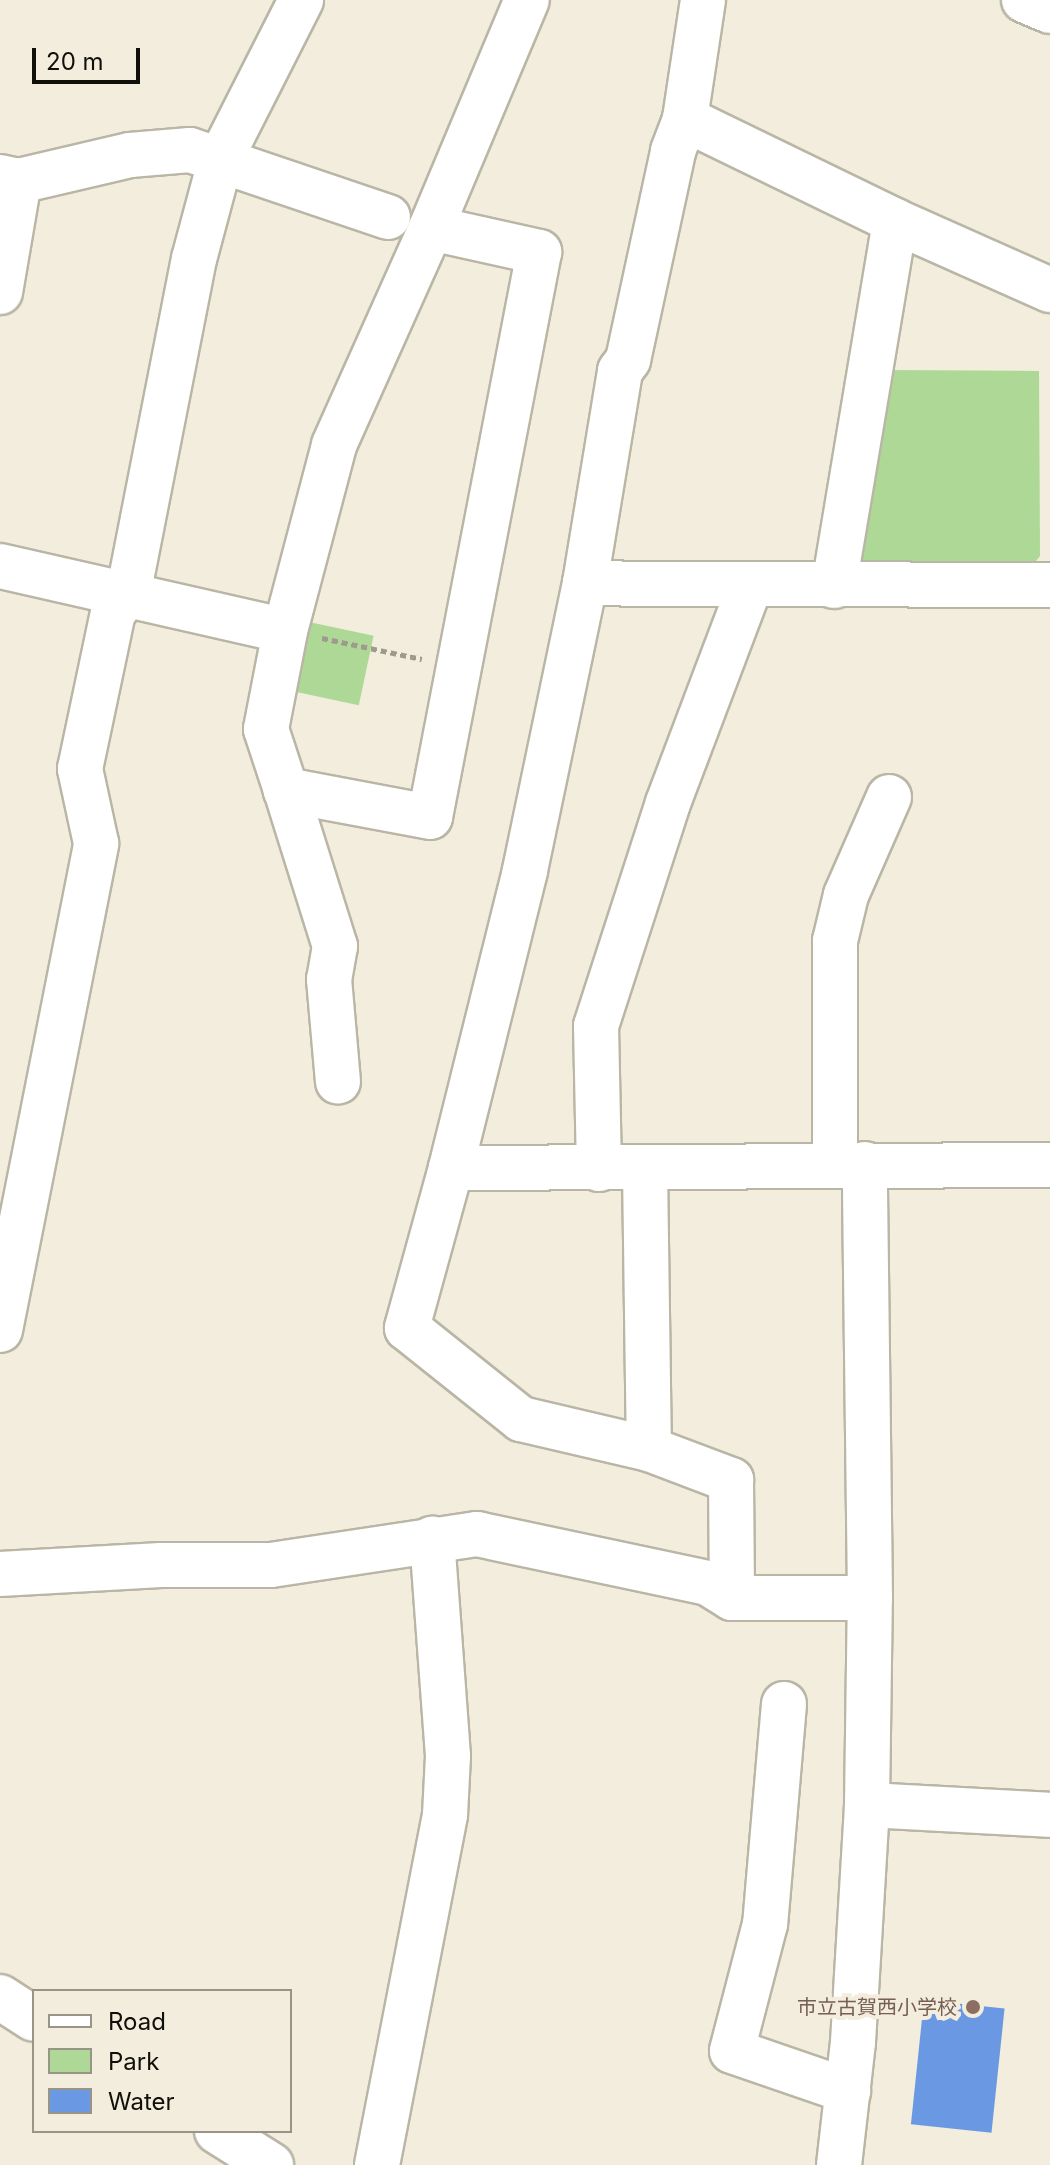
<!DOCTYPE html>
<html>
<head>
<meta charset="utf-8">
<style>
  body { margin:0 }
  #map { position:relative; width:1050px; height:2165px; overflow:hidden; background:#f2eddc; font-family:Inter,"Noto Sans JP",sans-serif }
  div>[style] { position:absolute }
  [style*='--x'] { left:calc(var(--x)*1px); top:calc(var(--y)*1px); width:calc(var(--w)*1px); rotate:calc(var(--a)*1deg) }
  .green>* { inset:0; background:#aed895; transform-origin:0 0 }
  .water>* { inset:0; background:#6a98e3; transform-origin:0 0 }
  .path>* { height:5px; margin-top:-2.5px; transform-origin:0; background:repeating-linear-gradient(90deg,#9e9a8d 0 6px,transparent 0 10px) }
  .roads { filter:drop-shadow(2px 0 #bab6a6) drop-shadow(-2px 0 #bab6a6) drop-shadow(0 2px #bab6a6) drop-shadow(0 -2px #bab6a6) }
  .minor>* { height:44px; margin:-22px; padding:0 22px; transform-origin:22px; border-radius:22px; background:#fff }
  .dots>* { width:22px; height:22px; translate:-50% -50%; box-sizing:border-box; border:4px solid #f2eddc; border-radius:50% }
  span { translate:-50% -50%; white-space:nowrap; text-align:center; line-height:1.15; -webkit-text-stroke:8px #f2eddc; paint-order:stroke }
  .education-label { font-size:20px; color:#785e54 }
  .right { translate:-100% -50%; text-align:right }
  .legend { position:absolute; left:32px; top:1989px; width:260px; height:144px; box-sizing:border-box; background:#f2eddc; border:2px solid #989488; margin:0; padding:10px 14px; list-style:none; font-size:24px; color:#110f0a }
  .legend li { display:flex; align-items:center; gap:16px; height:40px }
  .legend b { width:40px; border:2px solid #989488 }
  .scale { position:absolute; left:32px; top:48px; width:108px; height:36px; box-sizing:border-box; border:4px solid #110f0a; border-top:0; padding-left:10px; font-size:24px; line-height:28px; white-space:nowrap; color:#110f0a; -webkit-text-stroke:6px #f2eddc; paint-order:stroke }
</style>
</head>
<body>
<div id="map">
  <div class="green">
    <div style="clip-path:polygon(885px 370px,1039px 371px,1040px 556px,1033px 565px,865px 570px,853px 556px)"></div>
    <div style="left:309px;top:622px;width:66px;height:71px;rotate:12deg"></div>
  </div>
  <div class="water">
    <div style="left:924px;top:2000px;width:81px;height:125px;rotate:6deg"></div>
  </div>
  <div class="path">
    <div style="--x:322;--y:638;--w:102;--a:11.9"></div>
  </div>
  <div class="roads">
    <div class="minor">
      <div style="--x:703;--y:0;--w:120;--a:98.6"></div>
      <div style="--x:685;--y:119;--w:233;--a:25.9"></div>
      <div style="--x:895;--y:221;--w:170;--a:24"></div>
      <div style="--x:1024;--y:0;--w:28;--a:23"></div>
      <div style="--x:0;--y:177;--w:19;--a:12"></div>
      <div style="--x:19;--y:181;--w:114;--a:-13.2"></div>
      <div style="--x:130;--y:155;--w:60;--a:-4.8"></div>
      <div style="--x:190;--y:150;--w:209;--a:18.7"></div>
      <div style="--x:431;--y:228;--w:111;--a:12.5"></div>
      <div style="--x:539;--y:252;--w:575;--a:100.92"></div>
      <div style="--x:430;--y:817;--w:147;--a:-169.4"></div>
      <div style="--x:286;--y:790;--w:64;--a:-108.2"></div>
      <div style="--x:266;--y:729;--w:100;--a:-79"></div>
      <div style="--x:285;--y:631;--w:192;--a:-75.2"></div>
      <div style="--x:334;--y:445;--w:238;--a:-65.9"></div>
      <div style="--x:431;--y:228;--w:247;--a:-67.2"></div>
      <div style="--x:0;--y:292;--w:113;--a:-80.3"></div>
      <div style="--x:0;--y:566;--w:292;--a:12.8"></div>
      <div style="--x:585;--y:583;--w:215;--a:-80.6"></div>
      <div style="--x:620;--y:371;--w:14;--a:-54"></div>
      <div style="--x:628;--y:360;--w:214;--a:-77.8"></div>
      <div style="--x:673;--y:151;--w:34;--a:-69"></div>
      <div style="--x:1050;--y:585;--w:465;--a:-179.8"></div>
      <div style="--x:585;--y:583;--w:294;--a:101.8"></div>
      <div style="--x:525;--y:871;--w:306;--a:104"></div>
      <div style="--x:451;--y:1168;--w:599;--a:-0.29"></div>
      <div style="--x:834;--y:586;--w:370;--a:-80.5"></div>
      <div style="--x:286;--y:790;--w:164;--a:72.6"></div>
      <div style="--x:335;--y:946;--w:34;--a:100"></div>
      <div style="--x:329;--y:979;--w:103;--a:85"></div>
      <div style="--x:835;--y:1166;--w:225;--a:-90"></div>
      <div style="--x:835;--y:941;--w:47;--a:-76.6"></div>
      <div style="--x:846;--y:895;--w:107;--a:-66.3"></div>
      <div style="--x:451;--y:1168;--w:166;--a:105.4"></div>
      <div style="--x:407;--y:1328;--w:146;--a:38.6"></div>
      <div style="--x:521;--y:1419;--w:131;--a:13.2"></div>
      <div style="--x:599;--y:1169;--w:143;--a:-91.2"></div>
      <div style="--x:596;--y:1026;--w:234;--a:-72.1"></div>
      <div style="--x:668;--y:803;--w:232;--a:-69.3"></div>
      <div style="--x:645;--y:1169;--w:280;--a:89.2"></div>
      <div style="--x:649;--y:1449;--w:88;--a:20.7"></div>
      <div style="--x:731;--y:1480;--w:118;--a:89.5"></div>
      <div style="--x:0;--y:1330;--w:496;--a:-78.8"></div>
      <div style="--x:96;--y:843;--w:76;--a:-102.2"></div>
      <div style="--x:80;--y:769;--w:160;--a:-78.1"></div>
      <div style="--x:113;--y:612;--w:23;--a:-49"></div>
      <div style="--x:128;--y:595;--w:342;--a:-78.9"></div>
      <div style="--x:194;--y:259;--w:105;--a:-75"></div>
      <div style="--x:221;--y:158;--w:177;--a:-63.1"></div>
      <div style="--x:0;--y:1574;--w:161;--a:-3.2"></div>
      <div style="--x:161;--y:1565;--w:110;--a:0"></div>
      <div style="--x:271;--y:1565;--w:208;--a:-8.6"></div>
      <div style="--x:477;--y:1534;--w:236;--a:12"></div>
      <div style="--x:708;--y:1583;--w:28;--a:32"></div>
      <div style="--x:732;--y:1598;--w:138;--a:0"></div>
      <div style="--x:784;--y:1704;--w:221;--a:94.9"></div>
      <div style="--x:765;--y:1924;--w:131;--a:104.6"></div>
      <div style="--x:732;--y:2051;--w:123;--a:19"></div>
      <div style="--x:867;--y:1805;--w:183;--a:3.1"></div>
      <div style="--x:0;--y:1997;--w:40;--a:32.9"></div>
      <div style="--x:217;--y:2131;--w:64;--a:32.2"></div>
      <div style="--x:377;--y:2165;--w:357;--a:-79"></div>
      <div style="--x:445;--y:1815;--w:59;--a:-87.1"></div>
      <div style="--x:448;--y:1756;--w:218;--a:-94.2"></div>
      <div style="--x:839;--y:2165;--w:124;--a:-83.5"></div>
      <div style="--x:853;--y:2042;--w:237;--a:-86.6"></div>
      <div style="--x:867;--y:1805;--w:207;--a:-89.2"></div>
      <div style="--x:870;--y:1598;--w:434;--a:-90.7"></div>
    </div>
  </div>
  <div class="dots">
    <div style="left:973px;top:2007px;background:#8d6e63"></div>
  </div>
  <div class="education-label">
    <span class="right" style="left:957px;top:2007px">市立古賀西小学校</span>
  </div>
  <ul class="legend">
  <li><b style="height:10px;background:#fff"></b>Road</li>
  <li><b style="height:22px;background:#aed895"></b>Park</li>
  <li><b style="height:22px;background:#6a98e3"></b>Water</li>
  </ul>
  <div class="scale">20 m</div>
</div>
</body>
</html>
